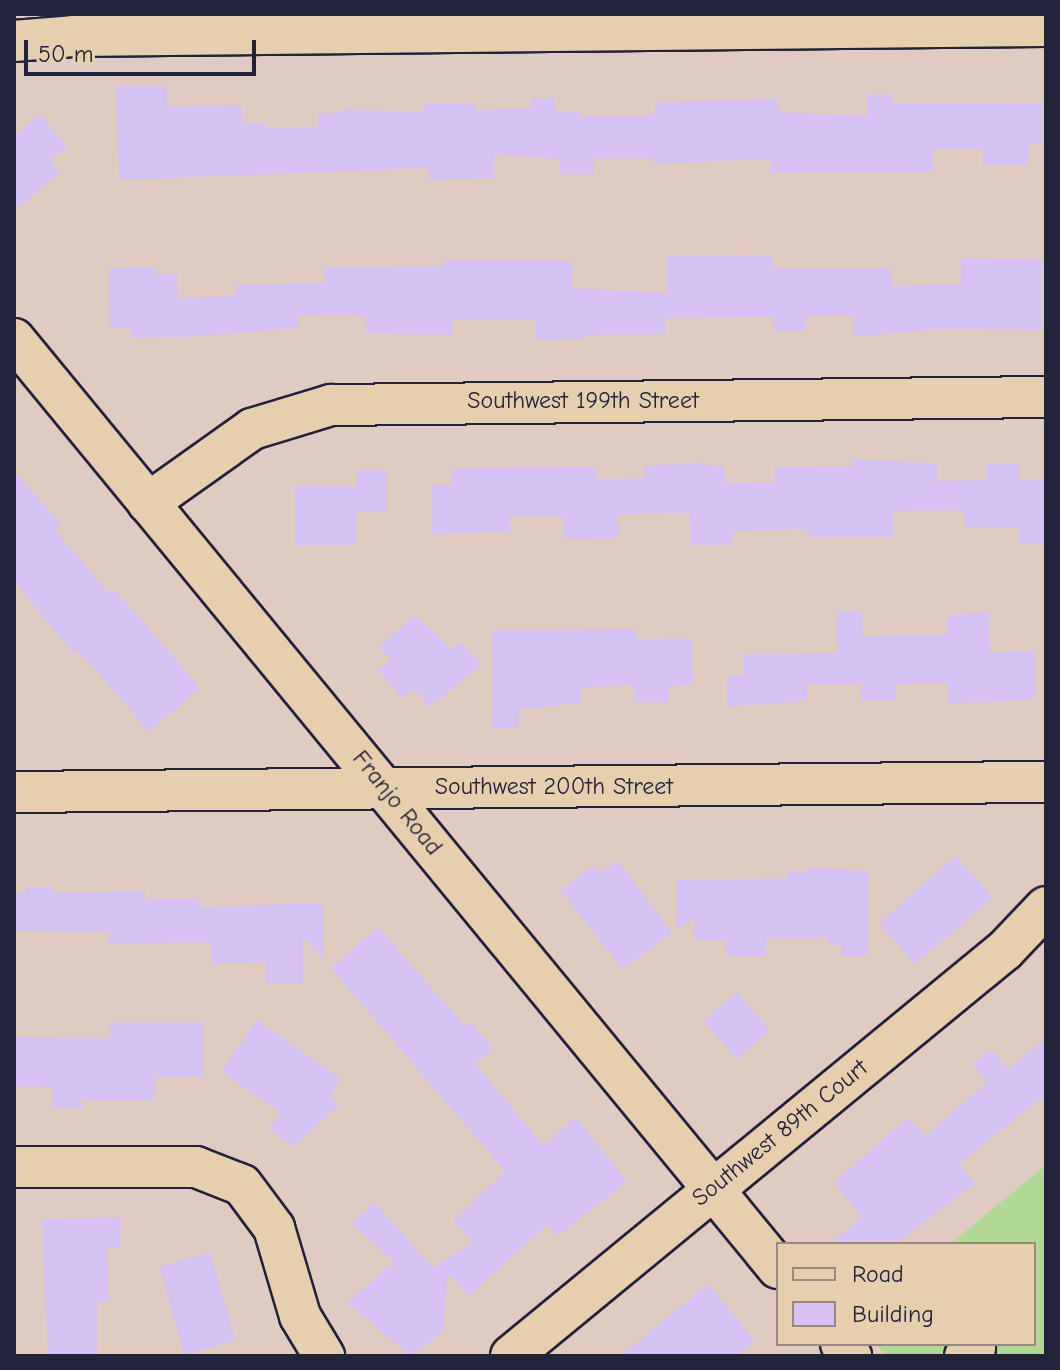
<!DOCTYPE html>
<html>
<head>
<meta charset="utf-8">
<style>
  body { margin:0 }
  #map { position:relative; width:1060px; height:1370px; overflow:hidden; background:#e0cbc2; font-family:"Comic Neue",sans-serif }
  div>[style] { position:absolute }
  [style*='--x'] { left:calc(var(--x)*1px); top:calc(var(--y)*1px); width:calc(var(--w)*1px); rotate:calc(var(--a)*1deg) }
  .green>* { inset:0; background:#b1d894 }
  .building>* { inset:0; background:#d6c2f2; transform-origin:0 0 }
  .roads { filter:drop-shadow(2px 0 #22223b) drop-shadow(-2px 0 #22223b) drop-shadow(0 2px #22223b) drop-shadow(0 -2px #22223b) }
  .minor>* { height:40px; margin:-20px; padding:0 20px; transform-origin:20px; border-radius:20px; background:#e5cfae }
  span { translate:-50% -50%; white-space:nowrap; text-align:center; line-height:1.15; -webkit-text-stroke:6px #e5cfae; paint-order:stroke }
  .street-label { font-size:24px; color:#22223b }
  .frame { position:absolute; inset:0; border:16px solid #22223b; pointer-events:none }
  .legend { position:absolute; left:776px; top:1242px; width:260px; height:104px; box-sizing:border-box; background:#e5cfae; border:2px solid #978a80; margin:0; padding:10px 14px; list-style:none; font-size:24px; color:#22223b }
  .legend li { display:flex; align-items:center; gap:16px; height:40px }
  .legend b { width:40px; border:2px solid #978a80 }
  .scale { position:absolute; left:24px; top:40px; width:232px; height:36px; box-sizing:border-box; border:4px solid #22223b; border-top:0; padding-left:10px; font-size:24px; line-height:28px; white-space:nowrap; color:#22223b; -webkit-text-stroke:6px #e5cfae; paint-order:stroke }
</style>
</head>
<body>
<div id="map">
  <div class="green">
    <div style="clip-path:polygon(1046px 1165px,1046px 1356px,886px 1356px,876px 1344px,1034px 1344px,1034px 1244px,950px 1244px)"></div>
  </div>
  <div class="building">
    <div style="clip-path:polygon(116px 86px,167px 86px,167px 106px,241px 105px,242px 123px,266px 123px,266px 128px,318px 127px,318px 113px,341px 113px,341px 109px,424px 112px,423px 104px,475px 103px,475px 110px,531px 108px,531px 98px,554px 98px,555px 112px,580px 112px,580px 117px,653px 116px,656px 102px,778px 99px,778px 112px,867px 116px,867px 94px,893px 94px,893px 104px,1042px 103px,1042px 144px,1028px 145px,1028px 165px,983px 165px,983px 149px,933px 149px,933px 172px,770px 173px,770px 159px,653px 164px,653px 158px,594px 158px,594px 174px,560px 174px,559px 159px,494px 154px,494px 178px,429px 180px,428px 168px,119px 180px)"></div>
    <div style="clip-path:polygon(40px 114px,67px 146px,50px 161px,60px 173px,14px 211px,14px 137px)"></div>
    <div style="clip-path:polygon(772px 255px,772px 268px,891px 268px,892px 286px,961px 284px,961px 258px,1042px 259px,1041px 330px,936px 329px,854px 337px,853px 315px,806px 316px,806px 331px,774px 331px,774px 317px,665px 318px,665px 334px,584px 335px,584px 339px,536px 340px,536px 320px,452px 320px,452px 335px,366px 333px,366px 317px,349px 314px,298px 315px,298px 328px,191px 337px,131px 338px,130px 328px,110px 328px,109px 268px,156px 267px,156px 274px,177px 274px,178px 298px,235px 296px,235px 285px,324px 283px,324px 267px,443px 266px,443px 260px,572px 261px,572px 288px,667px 293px,667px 256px)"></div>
    <div style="clip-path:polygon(852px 459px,937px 463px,937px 481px,986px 480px,986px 464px,1019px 464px,1019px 480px,1043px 480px,1044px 544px,1019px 544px,1019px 528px,965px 528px,962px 510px,893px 511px,894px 537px,808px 537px,807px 529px,732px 531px,732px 545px,690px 545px,690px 513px,618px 514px,619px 538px,563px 539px,563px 516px,510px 516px,510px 532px,432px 534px,432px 485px,451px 485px,451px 468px,596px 467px,596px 479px,645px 478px,645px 466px,707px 462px,707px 466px,724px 466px,724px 483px,775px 482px,775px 467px,852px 466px)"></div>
    <div style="clip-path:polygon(357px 470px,386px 470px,386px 512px,356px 512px,356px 545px,295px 545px,295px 486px,357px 486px)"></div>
    <div style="clip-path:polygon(14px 472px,61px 523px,55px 529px,108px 593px,114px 589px,200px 688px,149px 732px,79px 651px,74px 654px,14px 581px)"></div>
    <div style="clip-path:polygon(836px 611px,862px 611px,863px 636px,947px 635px,947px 616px,989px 611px,990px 652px,1035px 651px,1035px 699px,948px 704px,947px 683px,895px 684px,896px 700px,861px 701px,861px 684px,807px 684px,807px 701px,727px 707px,727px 676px,744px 675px,743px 654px,837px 653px)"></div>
    <div style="clip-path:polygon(415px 615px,452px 649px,462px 642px,481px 665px,430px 707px,414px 688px,402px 698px,378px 670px,391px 660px,379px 646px)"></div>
    <div style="clip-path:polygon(636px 629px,636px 639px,692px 638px,693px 685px,669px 686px,669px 702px,634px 702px,634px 685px,581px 687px,581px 703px,519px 709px,519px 728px,493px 729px,492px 630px)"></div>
    <div style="left:956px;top:856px;width:55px;height:102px;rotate:49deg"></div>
    <div style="clip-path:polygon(618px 861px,672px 933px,622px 969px,560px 890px,593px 866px,599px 874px)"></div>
    <div style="clip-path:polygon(806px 867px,868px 871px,868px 956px,841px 956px,841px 945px,828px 945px,828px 938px,766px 938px,766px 956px,726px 956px,726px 940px,694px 940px,694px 917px,677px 930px,677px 880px,787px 878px,787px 872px,806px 872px)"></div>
    <div style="clip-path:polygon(25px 887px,53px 887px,53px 893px,145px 891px,145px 899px,199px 899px,199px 907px,322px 903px,324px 960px,303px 937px,303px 984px,265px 983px,266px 962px,211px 964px,210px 942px,109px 944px,109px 932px,14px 931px,14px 893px,25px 893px)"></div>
    <div style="clip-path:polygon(378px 927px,464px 1025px,470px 1021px,493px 1049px,475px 1064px,544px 1146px,575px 1117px,627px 1181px,558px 1236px,548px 1224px,469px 1296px,448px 1274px,443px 1332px,410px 1356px,347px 1302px,394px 1262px,351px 1223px,375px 1202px,432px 1268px,473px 1242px,453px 1221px,505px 1171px,331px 968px)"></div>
    <div style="left:737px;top:992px;width:51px;height:44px;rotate:50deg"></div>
    <div style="clip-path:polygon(257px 1020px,341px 1079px,330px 1095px,339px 1105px,294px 1147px,269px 1129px,280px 1113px,221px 1071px)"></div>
    <div style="clip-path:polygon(110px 1022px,203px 1022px,203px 1077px,155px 1077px,154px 1100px,82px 1100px,82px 1109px,52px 1108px,52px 1087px,14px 1086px,14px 1037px,110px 1038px)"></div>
    <div style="clip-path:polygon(1046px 1038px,1046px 1094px,959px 1164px,975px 1183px,896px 1244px,829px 1244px,862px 1217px,834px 1183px,908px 1117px,925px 1136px,987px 1082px,972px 1064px,991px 1049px,1008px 1069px)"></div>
    <div style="clip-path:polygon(121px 1217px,120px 1248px,107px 1248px,109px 1301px,97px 1302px,97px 1356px,48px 1356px,42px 1219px)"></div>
    <div style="left:210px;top:1252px;width:92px;height:53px;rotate:74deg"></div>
    <div style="clip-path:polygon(708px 1284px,755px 1341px,737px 1356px,620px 1356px)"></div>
  </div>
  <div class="roads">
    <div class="minor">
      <div style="--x:14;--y:41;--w:59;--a:-4.8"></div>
      <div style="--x:73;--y:36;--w:973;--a:-0.59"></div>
      <div style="--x:14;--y:339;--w:1203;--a:50.57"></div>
      <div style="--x:148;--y:503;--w:128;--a:-35.4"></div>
      <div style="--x:252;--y:429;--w:83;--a:-16.9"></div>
      <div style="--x:331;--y:405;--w:715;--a:-0.64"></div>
      <div style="--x:14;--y:792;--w:1032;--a:-0.56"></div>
      <div style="--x:14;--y:1167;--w:182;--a:0"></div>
      <div style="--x:196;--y:1167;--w:49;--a:21.4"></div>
      <div style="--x:242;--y:1185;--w:54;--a:53.3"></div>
      <div style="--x:274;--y:1228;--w:92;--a:73.5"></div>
      <div style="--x:300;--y:1316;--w:47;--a:59"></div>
      <div style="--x:841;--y:1344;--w:16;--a:50"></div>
      <div style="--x:511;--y:1356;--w:639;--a:-39.42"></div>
      <div style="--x:1005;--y:950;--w:59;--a:-46.4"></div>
      <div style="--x:965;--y:1356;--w:13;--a:-39"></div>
    </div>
  </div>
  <div class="street-label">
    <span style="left:583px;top:401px">Southwest 199th Street</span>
    <span style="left:554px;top:787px">Southwest 200th Street</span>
    <span style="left:397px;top:803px;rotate:51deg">Franjo Road</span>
    <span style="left:780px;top:1133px;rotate:-39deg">Southwest 89th Court</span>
  </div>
  <div class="frame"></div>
  <ul class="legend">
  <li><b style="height:10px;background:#e5cfae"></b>Road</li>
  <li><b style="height:22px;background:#d6c2f2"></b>Building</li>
  </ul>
  <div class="scale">50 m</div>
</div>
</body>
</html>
